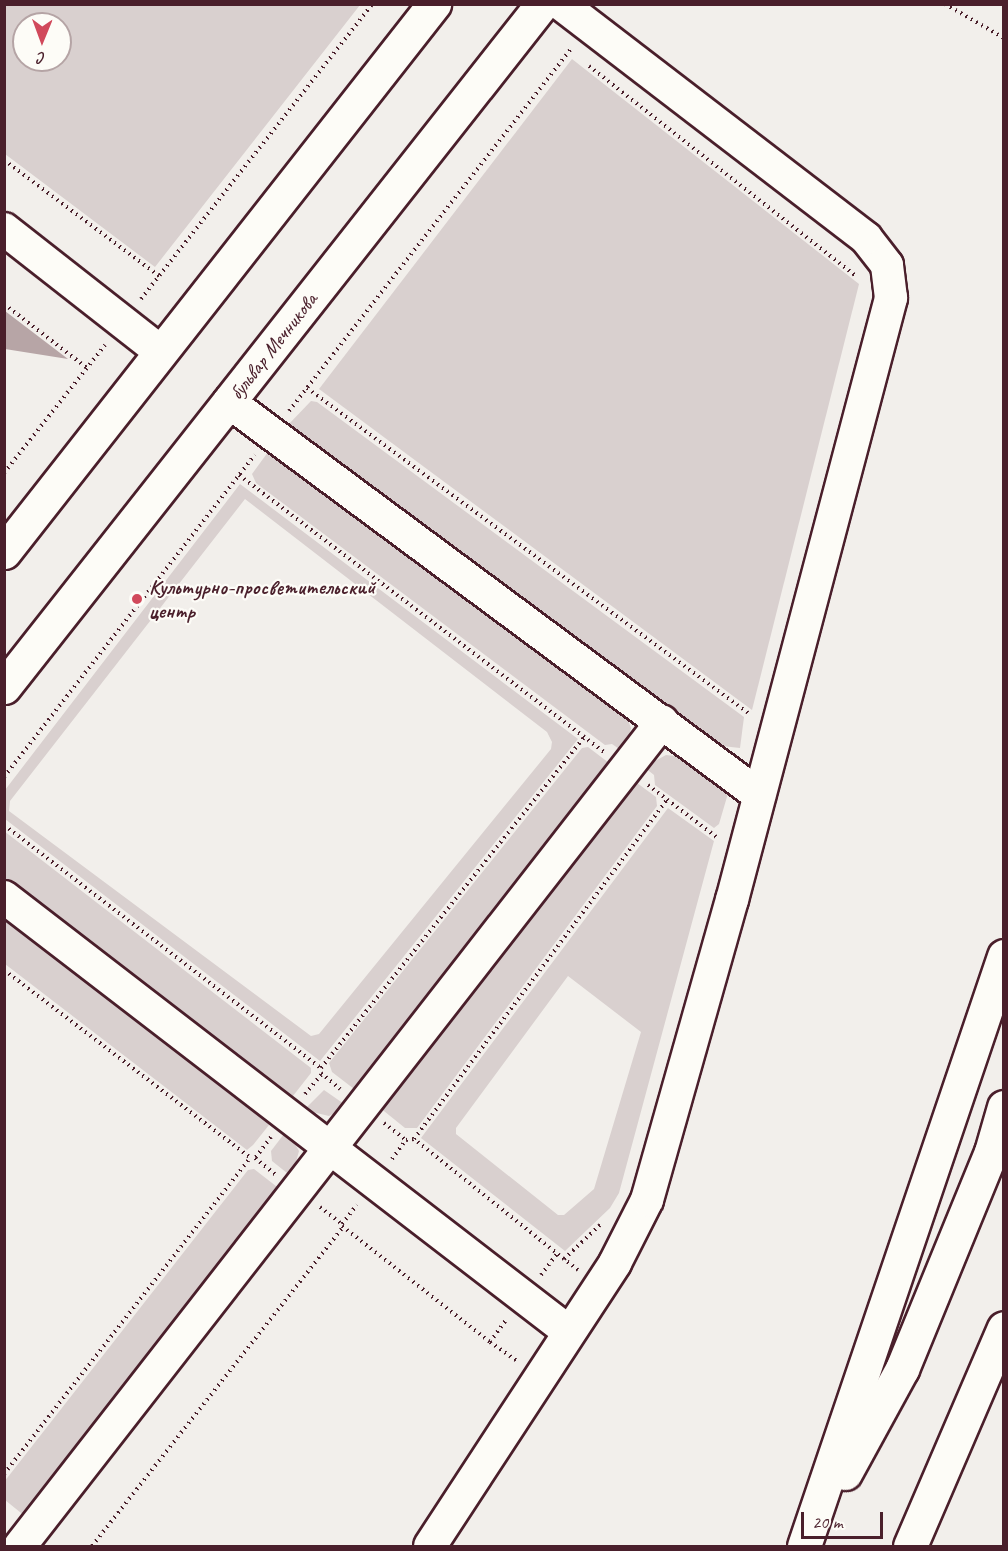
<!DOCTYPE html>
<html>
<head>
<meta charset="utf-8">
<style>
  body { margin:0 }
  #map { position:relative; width:1008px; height:1551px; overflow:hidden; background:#f2efeb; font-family:Caveat,sans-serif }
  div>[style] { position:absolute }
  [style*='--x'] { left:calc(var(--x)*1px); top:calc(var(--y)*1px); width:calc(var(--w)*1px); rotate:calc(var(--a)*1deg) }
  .green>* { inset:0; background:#d9d0cf }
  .water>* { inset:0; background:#b7a5a6 }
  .path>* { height:4px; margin-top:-2px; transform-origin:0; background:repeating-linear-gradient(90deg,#4a1f2b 0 1.5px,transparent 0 6px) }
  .roads { filter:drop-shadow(2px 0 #4a1f2b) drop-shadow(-2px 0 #4a1f2b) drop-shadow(0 2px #4a1f2b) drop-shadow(0 -2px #4a1f2b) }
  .street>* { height:32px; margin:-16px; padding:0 16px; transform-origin:16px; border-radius:16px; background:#fdfcf7 }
  .secondary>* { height:33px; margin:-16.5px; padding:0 16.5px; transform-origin:16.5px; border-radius:16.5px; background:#fdfcf7 }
  .highway>* { height:33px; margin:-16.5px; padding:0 16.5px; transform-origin:16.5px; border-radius:16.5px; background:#fdfcf7 }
  .dots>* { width:16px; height:16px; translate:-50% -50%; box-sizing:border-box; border:3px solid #fdfcf7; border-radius:50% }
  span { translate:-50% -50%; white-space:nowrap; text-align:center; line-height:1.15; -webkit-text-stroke:4.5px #fdfcf7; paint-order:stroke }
  .street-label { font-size:21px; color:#4a1f2b }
  .poi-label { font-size:21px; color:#4a1f2b; font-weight:700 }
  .left { translate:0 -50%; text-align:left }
  .frame { position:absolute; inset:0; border:6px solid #4a1f2b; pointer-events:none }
  .north { position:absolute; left:12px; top:12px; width:60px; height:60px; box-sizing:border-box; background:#fdfcf7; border:2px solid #b5a4a5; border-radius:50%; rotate:181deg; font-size:16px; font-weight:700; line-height:24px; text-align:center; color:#4a1f2b }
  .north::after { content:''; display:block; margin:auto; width:21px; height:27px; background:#d1495b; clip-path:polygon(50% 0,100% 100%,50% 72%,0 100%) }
  .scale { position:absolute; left:801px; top:1512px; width:82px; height:27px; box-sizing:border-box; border:3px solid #4a1f2b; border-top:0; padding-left:8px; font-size:18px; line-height:21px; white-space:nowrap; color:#4a1f2b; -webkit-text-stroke:4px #fdfcf7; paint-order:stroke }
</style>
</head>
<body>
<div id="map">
  <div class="green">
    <div style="clip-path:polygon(evenodd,4px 5px,5px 4px,360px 5px,155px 267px,5px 154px,4px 5px,24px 24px,60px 24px,60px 60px,24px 60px,24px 24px)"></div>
    <div style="clip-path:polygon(572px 59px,859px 284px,752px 710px,319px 389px)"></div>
    <div style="clip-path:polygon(311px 401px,317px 402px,744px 717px,740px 748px,713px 745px,288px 425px)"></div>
    <div style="clip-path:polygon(271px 448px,625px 712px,631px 728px,625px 753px,612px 744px,605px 745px,256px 483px,252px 474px)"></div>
    <div style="clip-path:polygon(evenodd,240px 484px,578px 739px,320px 1061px,5px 819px,5px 790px,240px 484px,245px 499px,547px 732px,552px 742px,551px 749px,319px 1034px,311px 1036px,9px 811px,10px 801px,245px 499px)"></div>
    <div style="clip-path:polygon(588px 747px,613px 766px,358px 1092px,332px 1072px,329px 1063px,582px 748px)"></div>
    <div style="clip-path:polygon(666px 755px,684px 757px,729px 790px,719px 824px,714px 828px,655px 785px,654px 775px,644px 767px)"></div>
    <div style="clip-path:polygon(633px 780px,656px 797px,657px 806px,417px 1128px,405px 1128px,379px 1107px)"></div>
    <div style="clip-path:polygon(evenodd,668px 808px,714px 841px,619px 1193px,610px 1208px,565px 1251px,421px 1138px,668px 808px,568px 976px,641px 1032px,594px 1189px,564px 1215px,558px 1215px,456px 1134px,456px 1128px,568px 976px)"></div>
    <div style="clip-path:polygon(4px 831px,311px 1068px,311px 1073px,289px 1101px,5px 882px)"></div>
    <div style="clip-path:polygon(4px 914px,273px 1120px,253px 1145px,247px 1150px,5px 964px)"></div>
    <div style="clip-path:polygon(324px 1090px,347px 1106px,329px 1116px,304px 1110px)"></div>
    <div style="clip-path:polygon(287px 1130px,299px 1151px,292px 1177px,272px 1161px,271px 1151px)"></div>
    <div style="clip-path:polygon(254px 1169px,281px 1190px,26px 1517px,5px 1500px,4px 1482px,248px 1170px)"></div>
  </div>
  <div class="water">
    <div style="clip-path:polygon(5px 311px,68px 359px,5px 349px)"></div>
  </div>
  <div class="path">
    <div style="--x:945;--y:4;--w:68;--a:30"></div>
    <div style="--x:589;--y:66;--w:341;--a:38.2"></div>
    <div style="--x:4;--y:160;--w:194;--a:36.8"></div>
    <div style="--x:141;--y:299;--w:375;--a:-51.9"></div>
    <div style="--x:4;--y:304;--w:105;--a:37.6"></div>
    <div style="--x:307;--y:388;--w:551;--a:36.37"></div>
    <div style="--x:289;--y:411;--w:460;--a:-52.1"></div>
    <div style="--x:4;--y:473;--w:163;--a:-51.7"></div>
    <div style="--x:239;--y:475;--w:458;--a:37.2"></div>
    <div style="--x:4;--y:777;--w:408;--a:-52.1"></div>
    <div style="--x:648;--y:785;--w:89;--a:37.3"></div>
    <div style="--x:4;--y:825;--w:399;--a:37.5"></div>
    <div style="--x:321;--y:1068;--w:423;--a:-51.5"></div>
    <div style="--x:4;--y:970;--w:310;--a:37.3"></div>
    <div style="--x:321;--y:1073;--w:25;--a:40"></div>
    <div style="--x:305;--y:1094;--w:25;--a:-50"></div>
    <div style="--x:384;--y:1123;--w:28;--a:38"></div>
    <div style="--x:406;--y:1140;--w:8;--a:-7"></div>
    <div style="--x:271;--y:1137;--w:26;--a:127"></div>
    <div style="--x:255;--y:1158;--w:26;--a:39"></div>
    <div style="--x:392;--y:1159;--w:24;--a:-54"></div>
    <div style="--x:320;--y:1207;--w:28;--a:38"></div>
    <div style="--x:342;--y:1224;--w:24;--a:-52"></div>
    <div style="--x:342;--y:1226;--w:188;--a:38.1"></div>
    <div style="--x:490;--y:1342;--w:29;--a:-54"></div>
    <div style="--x:564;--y:1259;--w:192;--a:-141.3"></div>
    <div style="--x:414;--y:1139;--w:423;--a:-53.3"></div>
    <div style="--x:578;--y:1270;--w:18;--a:-142"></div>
    <div style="--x:564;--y:1259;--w:50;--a:-43.4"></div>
    <div style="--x:541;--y:1275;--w:26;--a:-53"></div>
    <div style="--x:490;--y:1342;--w:32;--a:35"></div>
    <div style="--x:4;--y:1474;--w:400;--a:-52.1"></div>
    <div style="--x:92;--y:1546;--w:405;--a:-51.8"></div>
  </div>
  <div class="roads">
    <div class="street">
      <div style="--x:4;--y:229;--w:199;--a:38.1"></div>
      <div style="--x:229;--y:402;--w:660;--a:36.56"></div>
      <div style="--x:4;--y:897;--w:713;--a:37.59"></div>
      <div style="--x:20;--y:1546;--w:1045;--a:-52.08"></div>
      <div style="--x:430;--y:1546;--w:338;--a:-56.8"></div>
      <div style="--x:615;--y:1263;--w:71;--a:-63.1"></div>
      <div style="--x:647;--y:1200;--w:312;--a:-74.2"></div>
      <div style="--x:732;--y:900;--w:623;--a:-75.2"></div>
      <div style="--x:891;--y:298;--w:33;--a:-97"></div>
      <div style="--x:887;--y:265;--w:34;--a:-128"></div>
      <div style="--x:866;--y:238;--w:384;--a:-142.5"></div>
    </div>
    <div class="secondary">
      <div style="--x:4;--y:552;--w:697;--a:-51.88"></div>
      <div style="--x:4;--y:687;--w:869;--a:-51.77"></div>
      <div style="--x:845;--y:1473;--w:119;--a:-61.3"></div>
      <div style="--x:902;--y:1369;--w:235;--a:-67.7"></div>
      <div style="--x:991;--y:1152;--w:47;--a:-73.9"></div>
      <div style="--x:804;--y:1546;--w:623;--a:-71.27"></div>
    </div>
    <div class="highway">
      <div style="--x:910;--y:1546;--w:237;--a:-66.7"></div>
    </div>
  </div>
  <div class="dots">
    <div style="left:137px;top:599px;background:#d1495b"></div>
  </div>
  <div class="street-label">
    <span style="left:273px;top:346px;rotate:-52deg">бульвар Мечникова</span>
  </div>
  <div class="poi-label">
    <span class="left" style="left:149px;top:599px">Культурно-просветительский<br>центр</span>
  </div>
  <div class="frame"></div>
  <div class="north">С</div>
  <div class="scale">20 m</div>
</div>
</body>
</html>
